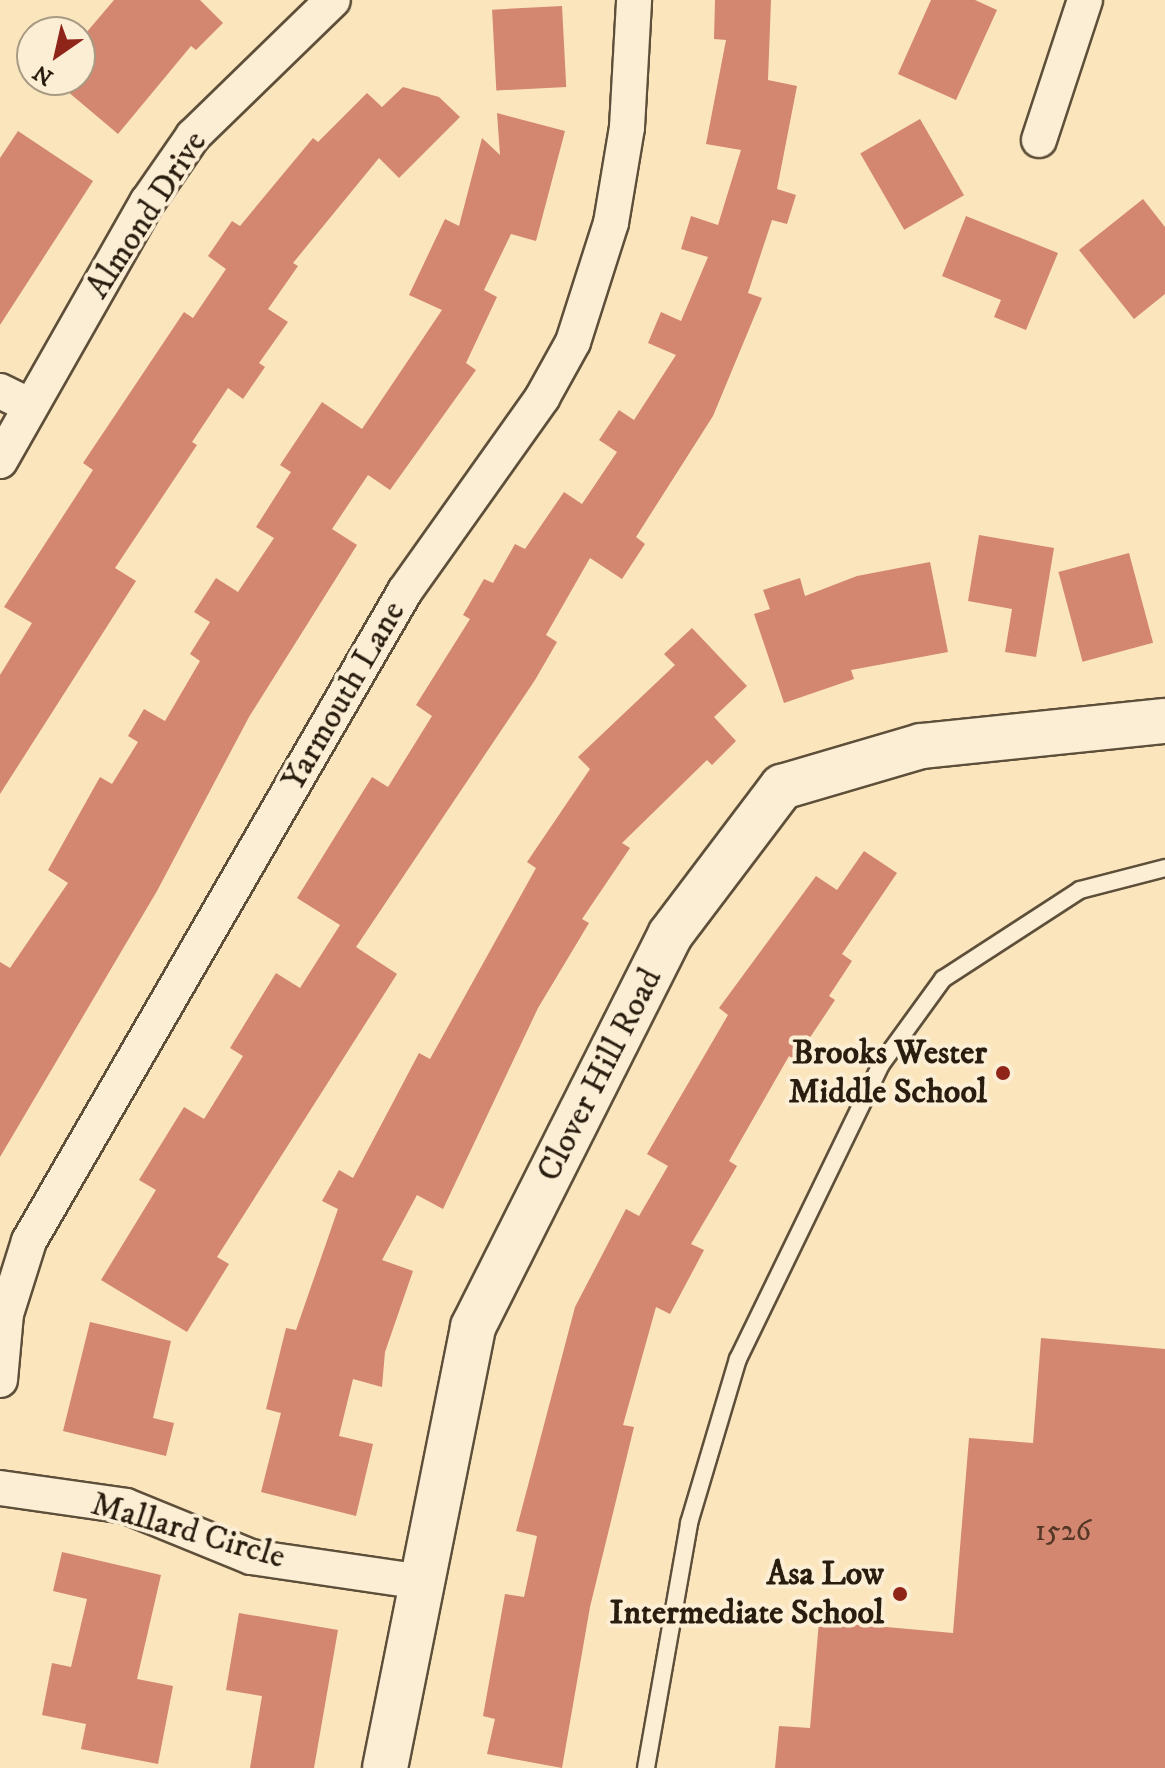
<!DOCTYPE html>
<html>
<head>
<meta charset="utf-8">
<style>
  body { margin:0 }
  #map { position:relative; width:1165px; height:1768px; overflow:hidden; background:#fbe5bd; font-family:"IM FELL DW Pica",serif }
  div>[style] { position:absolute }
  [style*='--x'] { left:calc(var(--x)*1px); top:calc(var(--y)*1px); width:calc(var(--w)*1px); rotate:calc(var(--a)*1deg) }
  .building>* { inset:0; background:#d38670; transform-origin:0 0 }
  .roads { filter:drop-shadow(2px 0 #5e4f3a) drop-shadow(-2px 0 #5e4f3a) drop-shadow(0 2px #5e4f3a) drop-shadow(0 -2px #5e4f3a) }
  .lane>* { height:16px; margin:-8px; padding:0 8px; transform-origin:8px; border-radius:8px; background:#fceed4 }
  .street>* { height:34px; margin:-17px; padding:0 17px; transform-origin:17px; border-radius:17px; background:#fceed4 }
  .secondary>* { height:44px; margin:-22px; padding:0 22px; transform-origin:22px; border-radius:22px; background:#fceed4 }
  .dots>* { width:22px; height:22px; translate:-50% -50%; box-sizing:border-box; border:4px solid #fceed4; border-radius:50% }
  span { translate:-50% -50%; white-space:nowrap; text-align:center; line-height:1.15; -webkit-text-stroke:8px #fceed4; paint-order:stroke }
  .number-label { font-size:30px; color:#543727 }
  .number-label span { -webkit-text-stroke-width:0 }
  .street-label { font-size:34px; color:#291d0f }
  .poi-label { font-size:34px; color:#291d0f; font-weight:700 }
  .right { translate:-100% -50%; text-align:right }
  .north { position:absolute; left:16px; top:16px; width:80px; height:80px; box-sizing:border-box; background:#fceed4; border:2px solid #a89a85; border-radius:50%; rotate:214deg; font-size:22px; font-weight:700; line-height:32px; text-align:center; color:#291d0f }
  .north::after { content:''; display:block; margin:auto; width:28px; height:36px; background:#8f2418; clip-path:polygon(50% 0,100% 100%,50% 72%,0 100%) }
</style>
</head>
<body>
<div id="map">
  <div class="building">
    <div style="clip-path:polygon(114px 0,200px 0,223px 23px,196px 50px,191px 46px,118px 134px,54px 80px,80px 80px,80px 40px)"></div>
    <div style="clip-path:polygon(715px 0,771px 0,768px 80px,797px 86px,777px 189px,796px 195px,787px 224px,772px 220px,748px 293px,762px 298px,713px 416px,636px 537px,645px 544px,622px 579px,590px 558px,546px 635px,557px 642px,535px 680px,356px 947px,397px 974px,217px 1257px,229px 1264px,187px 1332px,101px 1280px,156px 1190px,139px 1180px,184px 1107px,204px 1119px,243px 1056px,230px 1048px,276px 973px,300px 988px,340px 925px,297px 898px,372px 777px,388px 787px,432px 716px,416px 705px,470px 619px,463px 615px,484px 579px,493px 583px,515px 544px,525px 549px,564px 492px,582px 504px,617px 452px,599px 440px,619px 410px,634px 420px,676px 355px,648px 343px,661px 312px,681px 321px,708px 257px,681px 249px,691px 216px,718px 225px,741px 150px,706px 144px,726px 40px,714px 39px)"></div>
    <div style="clip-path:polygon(931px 0,975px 0,997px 10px,956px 100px,898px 74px)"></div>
    <div style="left:562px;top:6px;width:81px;height:70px;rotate:87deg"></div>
    <div style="clip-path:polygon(403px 87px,439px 97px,460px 117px,399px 178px,379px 158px,293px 263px,298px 266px,268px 309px,288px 322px,259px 363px,265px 367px,243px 399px,228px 388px,192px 442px,197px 445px,115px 568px,136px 581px,0 794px,0 675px,32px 623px,4px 607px,93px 470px,83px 463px,184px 312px,193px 318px,226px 269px,208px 256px,232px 221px,240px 226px,313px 138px,318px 142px,367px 93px,382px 107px)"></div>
    <div style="clip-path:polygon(497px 113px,565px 131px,536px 241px,511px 234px,484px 290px,497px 297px,466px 363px,476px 370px,390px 490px,368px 475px,332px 529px,357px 545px,249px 717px,157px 891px,0 1157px,0 962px,10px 968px,68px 883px,48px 870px,100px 777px,112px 784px,138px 742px,128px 736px,144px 709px,165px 721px,200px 661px,190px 654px,210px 622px,194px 612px,216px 578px,238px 592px,274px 538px,256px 527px,291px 472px,280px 465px,322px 402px,362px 429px,442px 310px,409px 295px,445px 219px,459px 226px,482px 138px,500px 155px)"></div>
    <div style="left:920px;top:119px;width:88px;height:69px;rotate:60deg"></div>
    <div style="clip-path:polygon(18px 131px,93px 181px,0 325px,0 158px)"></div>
    <div style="clip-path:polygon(1143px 199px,1165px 227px,1165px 294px,1134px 319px,1079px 250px)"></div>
    <div style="clip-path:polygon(966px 216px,1058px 253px,1026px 330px,994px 317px,1001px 300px,942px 276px)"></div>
    <div style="clip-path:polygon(979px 535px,1054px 548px,1036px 657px,1005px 652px,1012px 609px,968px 601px)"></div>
    <div style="left:1129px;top:553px;width:93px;height:73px;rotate:75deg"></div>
    <div style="clip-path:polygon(930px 562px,948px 652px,851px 670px,854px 679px,784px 703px,754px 614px,770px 609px,763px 590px,800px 578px,805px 596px,857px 576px)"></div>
    <div style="clip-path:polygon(692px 628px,747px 686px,714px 717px,736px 741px,712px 765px,707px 760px,622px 843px,630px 848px,582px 919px,589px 923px,538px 1008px,443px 1209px,417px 1195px,382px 1260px,413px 1271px,385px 1352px,382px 1387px,353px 1379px,339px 1436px,373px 1444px,356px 1516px,261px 1492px,281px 1413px,266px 1409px,286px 1328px,296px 1330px,338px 1209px,322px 1201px,339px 1170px,353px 1178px,419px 1053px,430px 1059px,536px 868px,527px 862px,590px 769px,578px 757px,675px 665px,664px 654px)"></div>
    <div style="clip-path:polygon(864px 851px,897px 873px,842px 954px,852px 961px,829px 996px,835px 1000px,795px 1060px,789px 1056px,729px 1161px,737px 1166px,691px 1244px,704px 1250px,670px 1314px,656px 1307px,623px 1425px,634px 1427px,590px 1607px,562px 1768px,487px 1754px,495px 1719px,483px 1716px,505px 1594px,524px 1597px,537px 1536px,516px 1531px,575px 1307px,626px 1209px,639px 1216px,668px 1166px,647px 1154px,728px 1015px,719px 1008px,816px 876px,837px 890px)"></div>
    <div style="clip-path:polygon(90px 1322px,171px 1341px,153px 1418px,174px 1423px,166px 1456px,63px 1431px)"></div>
    <div style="clip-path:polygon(1041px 1338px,1165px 1349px,1165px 1768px,775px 1768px,779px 1726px,810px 1728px,819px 1621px,953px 1633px,969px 1438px,1033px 1443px)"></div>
    <div style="clip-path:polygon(62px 1552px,161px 1575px,137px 1679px,173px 1686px,158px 1764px,81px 1749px,86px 1724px,42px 1715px,52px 1663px,71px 1667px,87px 1599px,53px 1591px)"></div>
    <div style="clip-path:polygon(239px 1613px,338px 1630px,314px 1768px,250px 1768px,262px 1696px,226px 1690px)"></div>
  </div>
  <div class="roads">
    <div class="lane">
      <div style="--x:646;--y:1768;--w:249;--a:-80"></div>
      <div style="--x:689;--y:1523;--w:171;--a:-73.4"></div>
      <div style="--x:738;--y:1359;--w:329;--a:-64.1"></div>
      <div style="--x:882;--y:1063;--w:104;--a:-54"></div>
      <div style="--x:943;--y:979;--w:163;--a:-33"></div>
      <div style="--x:1080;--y:890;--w:88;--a:-14.5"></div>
    </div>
    <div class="street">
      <div style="--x:1039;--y:140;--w:147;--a:-71.8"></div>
      <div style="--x:0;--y:391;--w:34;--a:26"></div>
      <div style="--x:0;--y:461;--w:299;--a:-60.4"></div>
      <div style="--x:148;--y:201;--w:79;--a:-55.3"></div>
      <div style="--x:193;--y:136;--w:195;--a:-44.2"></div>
      <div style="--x:0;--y:1380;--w:66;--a:-84.8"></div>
      <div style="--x:6;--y:1314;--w:77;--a:-72.5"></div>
      <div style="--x:29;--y:1241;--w:751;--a:-59.95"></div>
      <div style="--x:405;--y:591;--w:237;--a:-54.6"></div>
      <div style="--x:542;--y:398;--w:64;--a:-61"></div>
      <div style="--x:573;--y:342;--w:125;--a:-72.3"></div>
      <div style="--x:611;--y:223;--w:97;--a:-80.5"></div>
      <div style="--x:627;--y:127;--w:127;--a:-86.8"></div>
      <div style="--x:0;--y:1488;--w:127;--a:8.1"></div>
      <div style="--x:126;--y:1506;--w:135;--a:22.2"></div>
      <div style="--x:251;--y:1557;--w:174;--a:8.3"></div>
    </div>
    <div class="secondary">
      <div style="--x:385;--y:1768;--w:450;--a:-78.7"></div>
      <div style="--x:473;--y:1327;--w:439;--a:-63.3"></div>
      <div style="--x:670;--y:935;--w:186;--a:-52.9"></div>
      <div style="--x:782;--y:787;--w:145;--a:-16.4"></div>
      <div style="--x:921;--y:746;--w:245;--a:-5.9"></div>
    </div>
  </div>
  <div class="dots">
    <div style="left:1003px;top:1073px;background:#8f2418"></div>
    <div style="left:900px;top:1594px;background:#8f2418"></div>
  </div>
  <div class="number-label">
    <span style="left:1063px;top:1532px">1526</span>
  </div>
  <div class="street-label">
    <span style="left:147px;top:215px;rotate:-57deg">Almond Drive</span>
    <span style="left:344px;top:696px;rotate:-60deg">Yarmouth Lane</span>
    <span style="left:600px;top:1075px;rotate:-63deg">Clover Hill Road</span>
    <span style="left:188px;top:1531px;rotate:16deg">Mallard Circle</span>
  </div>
  <div class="poi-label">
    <span class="right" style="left:987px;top:1073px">Brooks Wester<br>Middle School</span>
    <span class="right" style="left:884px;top:1594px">Asa Low<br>Intermediate School</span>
  </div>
  <div class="north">N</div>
</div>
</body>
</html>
